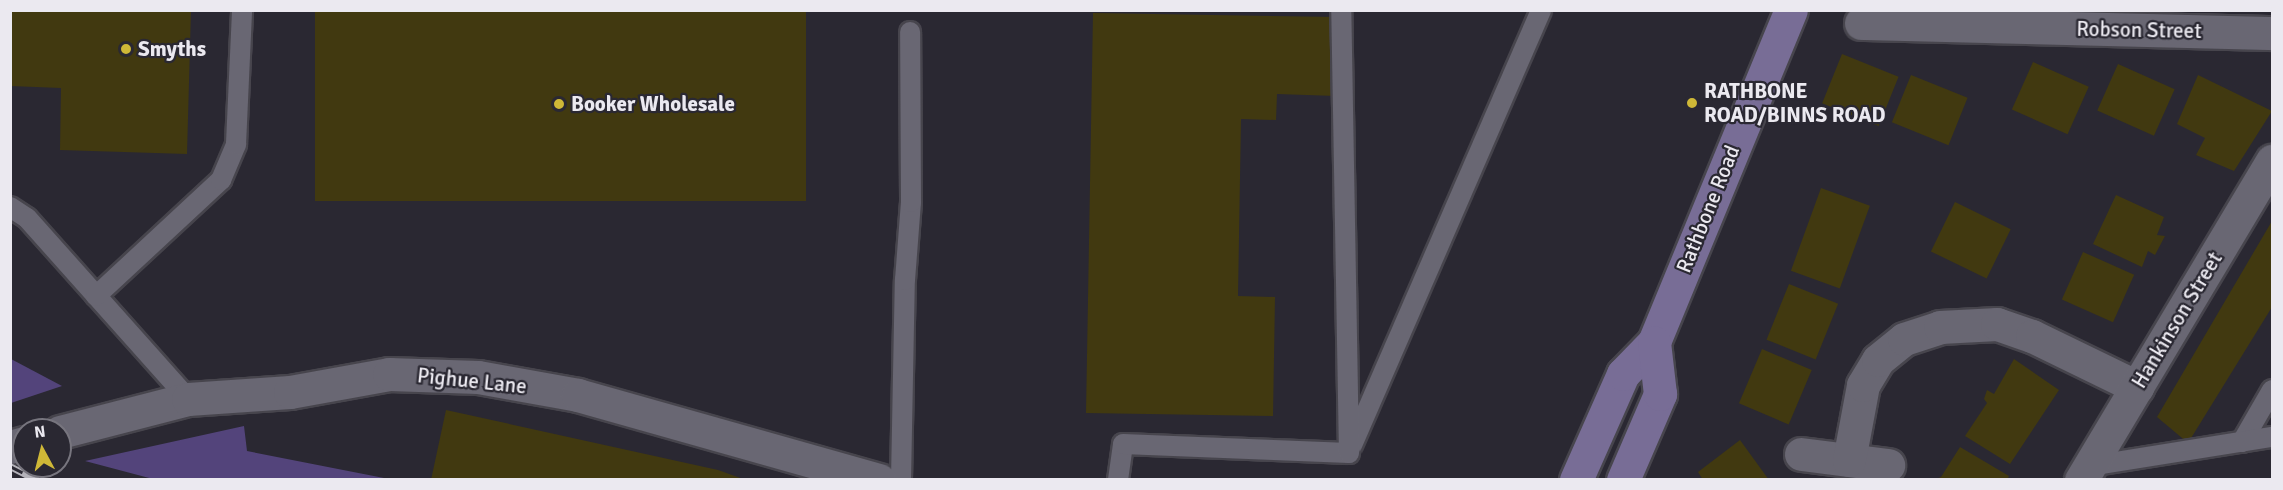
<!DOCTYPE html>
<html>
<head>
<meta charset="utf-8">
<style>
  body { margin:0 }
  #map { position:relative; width:2283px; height:490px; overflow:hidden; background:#2a2832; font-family:Signika,sans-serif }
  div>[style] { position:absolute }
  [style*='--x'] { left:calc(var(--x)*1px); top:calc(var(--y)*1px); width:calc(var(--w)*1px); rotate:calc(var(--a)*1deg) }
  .green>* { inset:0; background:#53447b }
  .building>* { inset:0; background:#413910; transform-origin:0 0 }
  .roads { filter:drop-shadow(2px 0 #47454d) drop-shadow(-2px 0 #47454d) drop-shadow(0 2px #47454d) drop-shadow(0 -2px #47454d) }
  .lane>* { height:20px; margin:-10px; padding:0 10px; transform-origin:10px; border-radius:10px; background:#696773 }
  .street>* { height:33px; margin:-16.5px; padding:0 16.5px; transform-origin:16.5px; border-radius:16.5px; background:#696773 }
  .secondary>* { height:33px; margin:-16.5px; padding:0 16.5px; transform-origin:16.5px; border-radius:16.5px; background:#786d96 }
  .rail>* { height:7px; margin-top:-3.5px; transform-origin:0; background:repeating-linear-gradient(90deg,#2a2832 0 14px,#b4b2ba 0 28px); box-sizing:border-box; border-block:2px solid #b4b2ba }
  .dots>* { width:16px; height:16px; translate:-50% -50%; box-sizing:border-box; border:3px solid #2a2832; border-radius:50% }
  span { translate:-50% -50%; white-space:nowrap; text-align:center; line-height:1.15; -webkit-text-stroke:4.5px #2a2832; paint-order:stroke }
  .street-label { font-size:21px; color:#ebe9f0 }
  .poi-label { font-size:21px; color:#ebe9f0; font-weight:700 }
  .left { translate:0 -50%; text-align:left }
  .frame { position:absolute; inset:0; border:12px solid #ebe9f0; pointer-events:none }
  .north { position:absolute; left:12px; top:418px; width:60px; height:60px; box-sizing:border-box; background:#2a2832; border:2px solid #77757e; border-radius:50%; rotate:353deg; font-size:16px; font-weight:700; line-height:24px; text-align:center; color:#ebe9f0 }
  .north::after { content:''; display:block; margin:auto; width:21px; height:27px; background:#cfb837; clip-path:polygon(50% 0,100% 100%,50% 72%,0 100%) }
</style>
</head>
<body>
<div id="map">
  <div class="green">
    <div style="clip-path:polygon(11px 359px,62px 386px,11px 403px)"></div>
    <div style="clip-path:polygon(244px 426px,247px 451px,389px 479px,153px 479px,85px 461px)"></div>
  </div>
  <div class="building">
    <div style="clip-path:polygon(10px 10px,191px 10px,187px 154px,60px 150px,61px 88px,10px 86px)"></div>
    <div style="left:315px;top:10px;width:491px;height:191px"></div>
    <div style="clip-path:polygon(1093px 13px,1337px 17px,1336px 96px,1277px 94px,1276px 120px,1241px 119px,1238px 296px,1275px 297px,1273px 416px,1086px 413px)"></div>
    <div style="left:1842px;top:54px;width:61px;height:53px;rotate:22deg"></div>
    <div style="left:2033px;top:62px;width:61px;height:52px;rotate:24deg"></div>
    <div style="left:2118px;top:64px;width:62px;height:51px;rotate:24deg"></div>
    <div style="left:1911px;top:75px;width:61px;height:51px;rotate:22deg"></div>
    <div style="clip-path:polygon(2198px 75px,2272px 111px,2234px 171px,2196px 155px,2205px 138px,2177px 124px)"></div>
    <div style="left:1821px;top:188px;width:52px;height:88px;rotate:20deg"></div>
    <div style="clip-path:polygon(2116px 195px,2164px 217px,2157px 235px,2165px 236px,2155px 255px,2148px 251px,2142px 267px,2093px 244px)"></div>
    <div style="left:1955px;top:202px;width:62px;height:55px;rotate:26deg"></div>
    <div style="clip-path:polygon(2272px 221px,2272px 307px,2188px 443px,2157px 417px)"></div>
    <div style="left:2083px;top:252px;width:56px;height:52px;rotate:24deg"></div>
    <div style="left:1789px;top:284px;width:53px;height:60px;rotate:22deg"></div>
    <div style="left:1762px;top:349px;width:54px;height:59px;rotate:23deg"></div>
    <div style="clip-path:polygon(2014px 359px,2059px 390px,2010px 464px,1965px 436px,1987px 403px,1984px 399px,1987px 390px,1994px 394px)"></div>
    <div style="clip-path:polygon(446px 410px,718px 470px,746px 480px,431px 480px)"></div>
    <div style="clip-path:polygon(1740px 440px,1769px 480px,1703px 480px,1698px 472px)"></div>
    <div style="clip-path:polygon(1960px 447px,2009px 476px,2007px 480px,1933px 480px,1941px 477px)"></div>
  </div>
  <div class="roads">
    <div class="lane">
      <div style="--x:10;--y:207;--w:20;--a:33"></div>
      <div style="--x:27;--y:218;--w:242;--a:48.3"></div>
      <div style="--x:96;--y:296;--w:171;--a:-42.9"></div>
      <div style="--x:221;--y:180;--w:39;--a:-67"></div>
      <div style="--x:236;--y:144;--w:134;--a:-87.4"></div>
      <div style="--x:2242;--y:442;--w:60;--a:-60"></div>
      <div style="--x:1352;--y:445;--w:474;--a:-66.5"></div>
      <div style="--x:2090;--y:466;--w:184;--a:-9.1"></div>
      <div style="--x:901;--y:480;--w:200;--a:-88.9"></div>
      <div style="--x:905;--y:280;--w:78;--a:-85.6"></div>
      <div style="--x:911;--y:202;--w:170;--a:-90.3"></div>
      <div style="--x:1118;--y:480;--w:36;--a:-82"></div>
      <div style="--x:1123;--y:444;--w:226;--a:2.3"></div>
      <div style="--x:1349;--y:453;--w:443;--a:-91"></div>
    </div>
    <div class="street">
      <div style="--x:1861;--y:23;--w:411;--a:1.4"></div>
      <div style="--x:60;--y:432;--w:132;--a:-14.5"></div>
      <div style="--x:188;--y:399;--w:102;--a:-3.9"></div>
      <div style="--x:290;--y:392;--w:101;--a:-10.3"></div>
      <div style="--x:389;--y:374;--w:89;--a:1.9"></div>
      <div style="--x:478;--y:377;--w:102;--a:10.2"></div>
      <div style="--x:578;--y:395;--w:313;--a:15.8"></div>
      <div style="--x:10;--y:447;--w:15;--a:-16"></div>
      <div style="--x:1801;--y:454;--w:88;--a:7.2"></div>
      <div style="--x:1849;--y:460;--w:76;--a:-79.4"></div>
      <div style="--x:1863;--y:385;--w:29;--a:-59"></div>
      <div style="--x:1878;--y:360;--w:33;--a:-39"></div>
      <div style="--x:1904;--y:339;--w:38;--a:-18"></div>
      <div style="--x:1940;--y:327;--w:57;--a:-3"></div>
      <div style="--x:1997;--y:324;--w:37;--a:19"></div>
      <div style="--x:2032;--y:336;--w:117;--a:25.9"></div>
      <div style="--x:2081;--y:480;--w:372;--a:-59.1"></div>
    </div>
    <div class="secondary">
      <div style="--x:1576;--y:480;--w:116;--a:-66.1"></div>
      <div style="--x:1623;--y:374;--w:45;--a:-45.9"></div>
      <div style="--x:1654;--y:342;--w:359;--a:-67.6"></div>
      <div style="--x:1623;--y:480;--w:94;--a:-66.7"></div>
      <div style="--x:1660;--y:394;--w:52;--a:-96.6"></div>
    </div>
  </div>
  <div class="rail">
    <div style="--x:10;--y:466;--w:31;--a:27"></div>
  </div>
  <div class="dots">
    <div style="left:126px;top:49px;background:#cfb837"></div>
    <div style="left:1692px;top:103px;background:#cfb837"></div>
    <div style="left:559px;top:104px;background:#cfb837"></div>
  </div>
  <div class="street-label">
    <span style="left:2139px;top:30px;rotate:1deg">Robson Street</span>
    <span style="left:1708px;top:209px;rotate:-68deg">Rathbone Road</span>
    <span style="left:2177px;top:320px;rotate:-59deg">Hankinson Street</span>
    <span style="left:472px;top:381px;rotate:6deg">Pighue Lane</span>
  </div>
  <div class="poi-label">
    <span class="left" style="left:138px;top:49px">Smyths</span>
    <span class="left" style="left:1704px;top:103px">RATHBONE<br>ROAD/BINNS ROAD</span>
    <span class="left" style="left:571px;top:104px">Booker Wholesale</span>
  </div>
  <div class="frame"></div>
  <div class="north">N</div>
</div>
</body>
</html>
